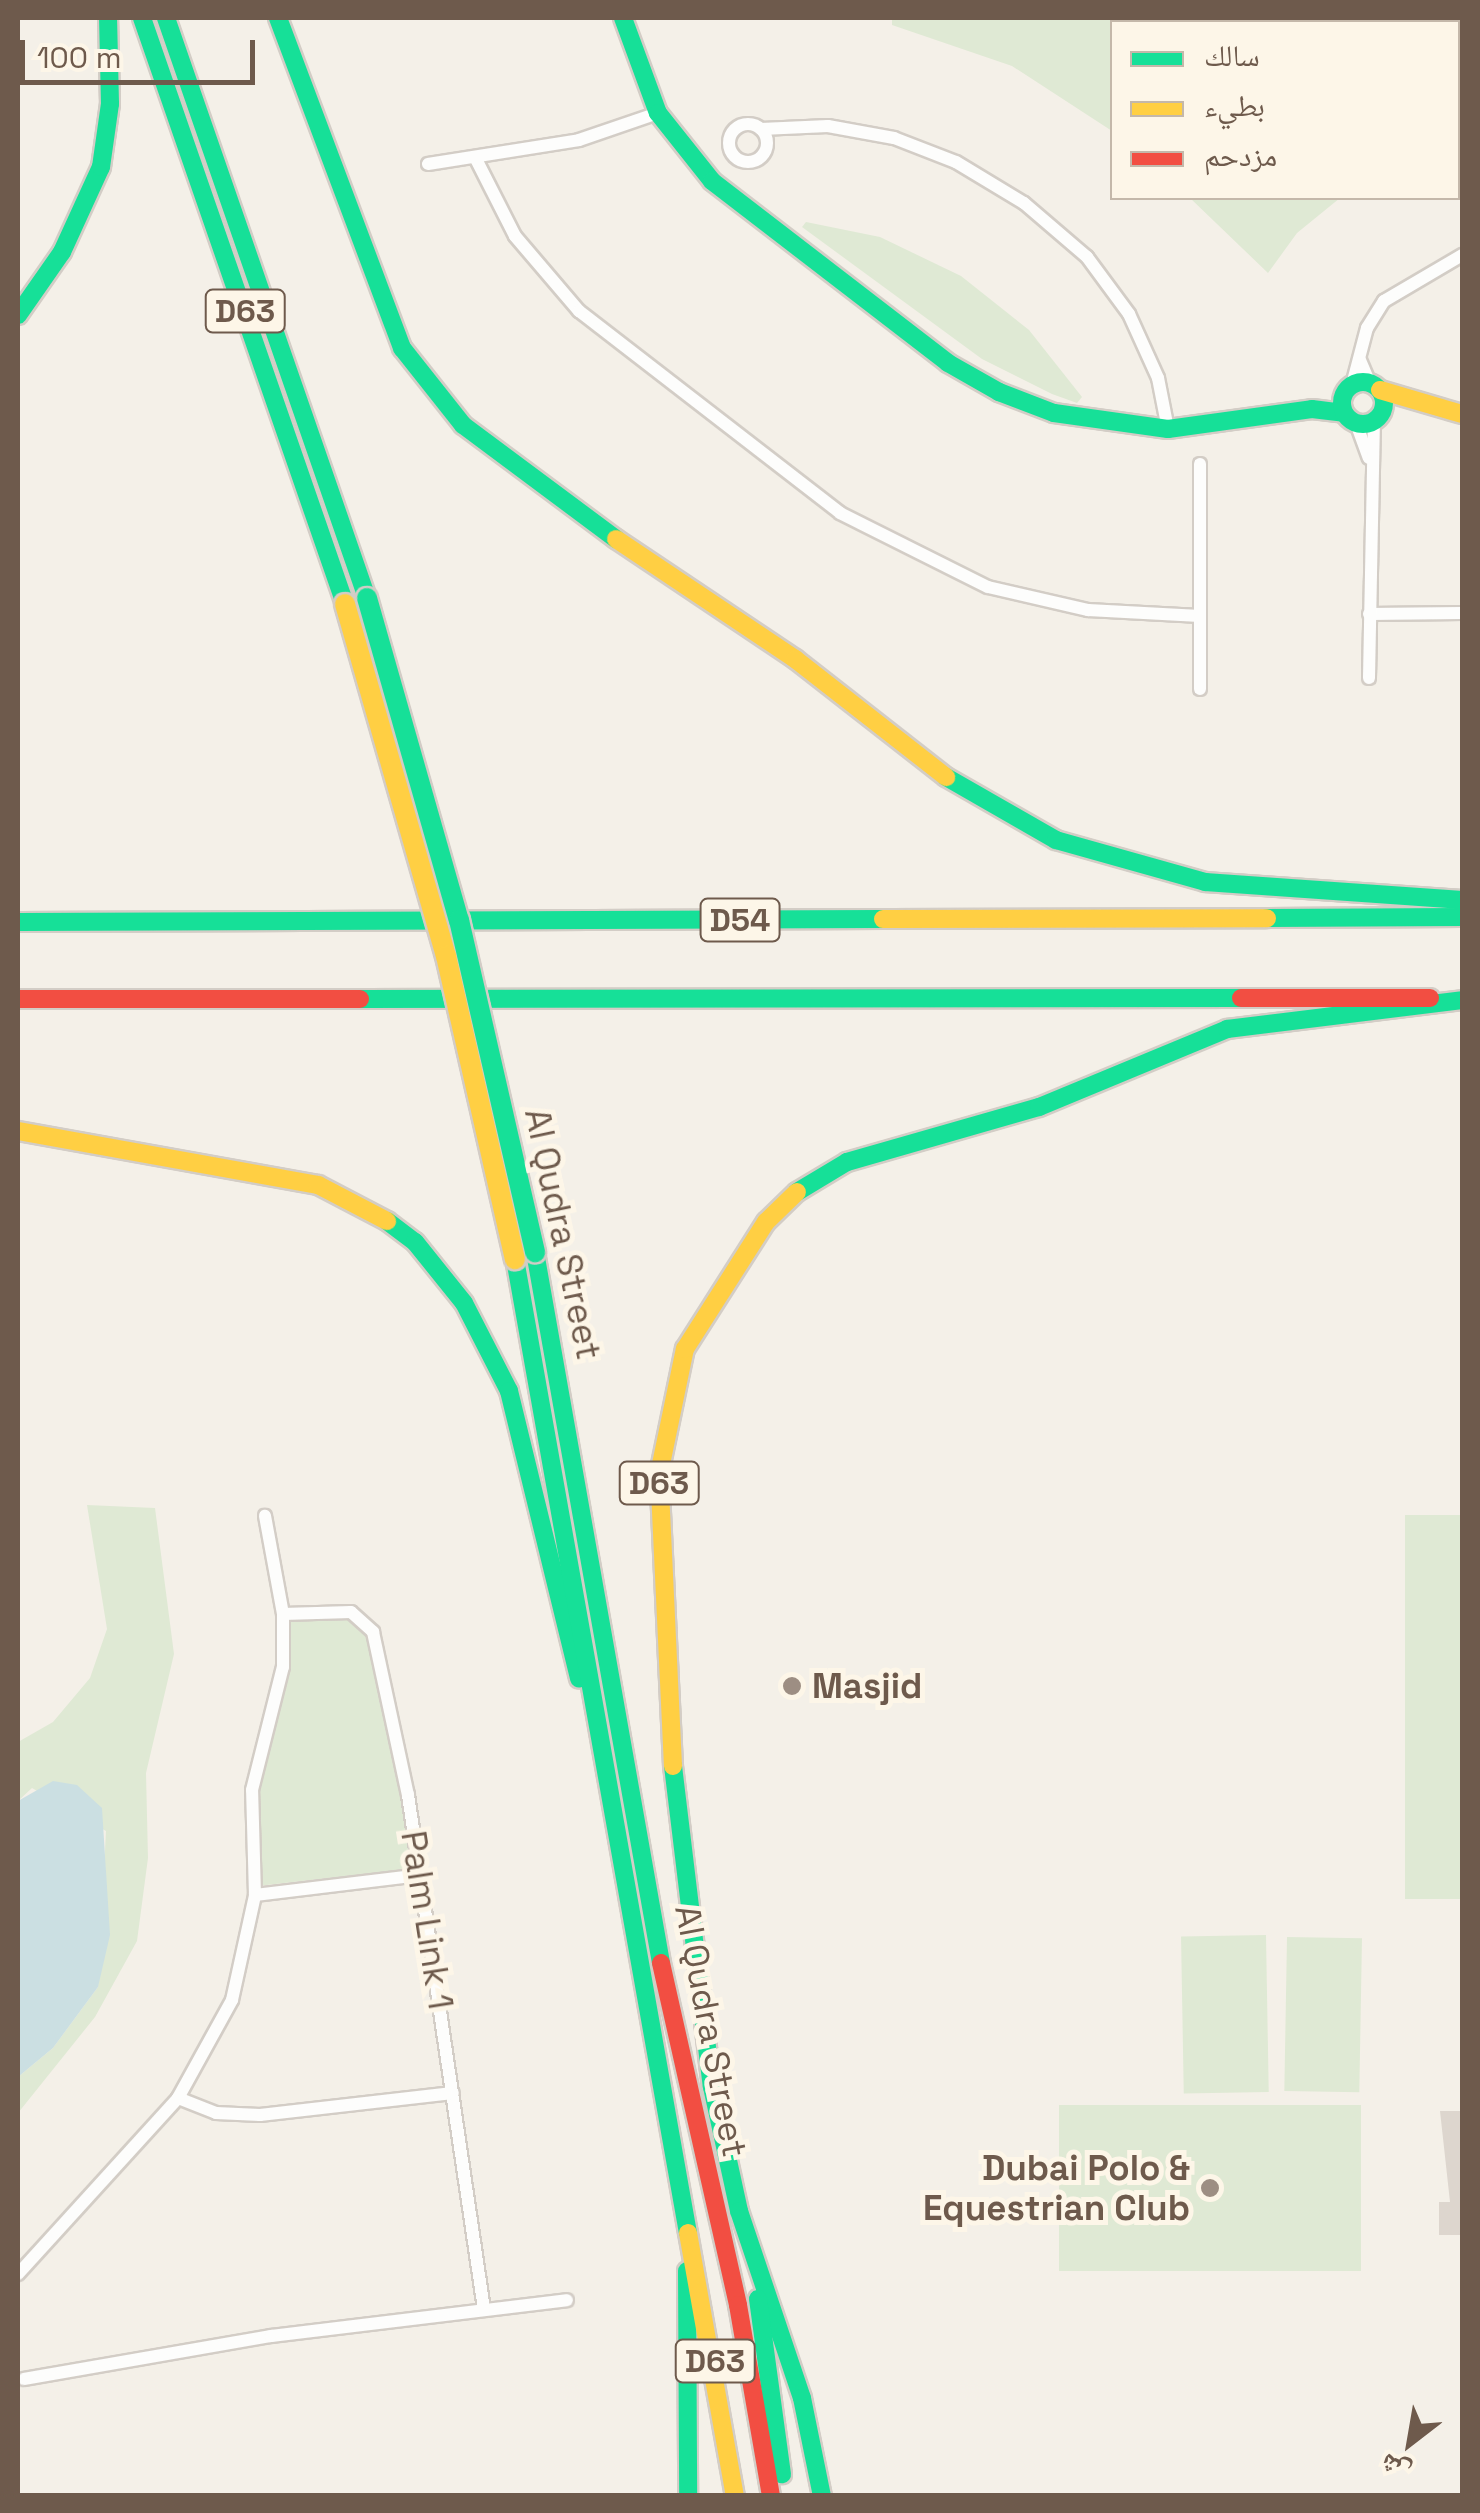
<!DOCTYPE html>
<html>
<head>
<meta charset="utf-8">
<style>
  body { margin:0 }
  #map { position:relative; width:1480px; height:2513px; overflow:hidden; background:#f4f0e8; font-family:"Space Grotesk","Noto Naskh Arabic",sans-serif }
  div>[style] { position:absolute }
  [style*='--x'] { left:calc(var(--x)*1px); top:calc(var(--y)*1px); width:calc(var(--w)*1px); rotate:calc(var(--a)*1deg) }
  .green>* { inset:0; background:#dfe9d4; transform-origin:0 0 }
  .water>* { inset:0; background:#cbdfe2 }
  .building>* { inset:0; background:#ddd6ce }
  .roads { filter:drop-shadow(2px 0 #d3cdc6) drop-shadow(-2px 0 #d3cdc6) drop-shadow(0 2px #d3cdc6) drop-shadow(0 -2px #d3cdc6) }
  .street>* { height:12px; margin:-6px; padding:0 6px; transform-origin:6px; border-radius:6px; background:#fdfdfc }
  .street>.ring { margin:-6px; padding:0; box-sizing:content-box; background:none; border:12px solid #fdfdfc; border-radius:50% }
  .fast>* { height:18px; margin:-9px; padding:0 9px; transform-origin:9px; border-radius:9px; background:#16e098 }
  .fast>.ring { margin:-9px; padding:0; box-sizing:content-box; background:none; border:18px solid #16e098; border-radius:50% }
  .slow>* { height:18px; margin:-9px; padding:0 9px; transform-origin:9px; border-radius:9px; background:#ffcf43 }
  .jam>* { height:18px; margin:-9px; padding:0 9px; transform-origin:9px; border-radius:9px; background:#f24e42 }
  .bridges { filter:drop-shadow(2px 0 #d3ccc6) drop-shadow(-2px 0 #d3ccc6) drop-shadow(0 2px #d3ccc6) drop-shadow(0 -2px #d3ccc6) }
  .fast-bridge>* { height:20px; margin:-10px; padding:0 10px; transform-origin:10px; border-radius:10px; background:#16e098 }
  .slow-bridge>* { height:20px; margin:-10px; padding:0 10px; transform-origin:10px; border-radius:10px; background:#ffcf43 }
  .dots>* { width:28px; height:28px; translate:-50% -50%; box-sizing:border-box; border:5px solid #fdf6e8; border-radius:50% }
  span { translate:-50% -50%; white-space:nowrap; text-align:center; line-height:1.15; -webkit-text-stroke:10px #fdf6e8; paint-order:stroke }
  .shield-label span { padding:2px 8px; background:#fdf6e8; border:2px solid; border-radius:8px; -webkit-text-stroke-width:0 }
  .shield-label { font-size:32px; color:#6e5a4c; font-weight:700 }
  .street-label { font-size:35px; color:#6e5a4c }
  .poi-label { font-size:35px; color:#6e5a4c; font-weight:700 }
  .left { translate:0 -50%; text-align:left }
  .right { translate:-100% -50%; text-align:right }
  .frame { position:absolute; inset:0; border:20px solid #6e5a4c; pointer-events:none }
  .legend { position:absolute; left:1110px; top:20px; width:350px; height:180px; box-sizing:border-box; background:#fdf6e8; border:2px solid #c4b8aa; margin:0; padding:12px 18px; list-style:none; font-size:30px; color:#6e5a4c }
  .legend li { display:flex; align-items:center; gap:20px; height:50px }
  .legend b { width:50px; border:2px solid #c4b8aa }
  .north { position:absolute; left:1360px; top:2393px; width:100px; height:100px; -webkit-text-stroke:8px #fdf6e8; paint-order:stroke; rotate:211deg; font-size:28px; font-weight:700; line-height:40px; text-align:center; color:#6e5a4c }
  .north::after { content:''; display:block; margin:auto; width:35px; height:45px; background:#6e5a4c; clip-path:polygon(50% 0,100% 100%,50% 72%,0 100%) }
  .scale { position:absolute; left:20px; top:40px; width:235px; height:45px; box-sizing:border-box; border:5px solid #6e5a4c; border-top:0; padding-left:12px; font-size:30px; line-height:35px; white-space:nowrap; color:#6e5a4c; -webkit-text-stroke:8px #fdf6e8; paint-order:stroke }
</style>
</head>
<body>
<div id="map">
  <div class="green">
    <div style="clip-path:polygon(892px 18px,1462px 18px,1462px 132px,1458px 22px,1112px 22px,1112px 131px,1012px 66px,892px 25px)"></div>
    <div style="clip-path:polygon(1190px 198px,1340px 198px,1297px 233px,1268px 273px)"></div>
    <div style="clip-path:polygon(806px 222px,880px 237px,961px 276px,1029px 330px,1082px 397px,1077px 403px,1052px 394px,982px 359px,802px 227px)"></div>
    <div style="clip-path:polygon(87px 1505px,155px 1508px,174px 1654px,146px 1773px,148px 1858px,137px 1941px,95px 2017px,18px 2113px,18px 2077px,53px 2048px,98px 1987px,106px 1831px,32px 1788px,18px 1801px,18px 1742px,53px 1722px,90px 1678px,107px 1629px)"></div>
    <div style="left:1405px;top:1515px;width:57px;height:384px"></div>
    <div style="clip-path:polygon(356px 1619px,368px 1629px,377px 1664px,416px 1868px,258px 1886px,253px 1805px,285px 1620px)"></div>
    <div style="left:1266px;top:1935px;width:157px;height:85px;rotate:89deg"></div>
    <div style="left:1287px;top:1937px;width:75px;height:154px;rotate:1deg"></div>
    <div style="left:1059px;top:2105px;width:302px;height:166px"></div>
  </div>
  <div class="water">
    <div style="clip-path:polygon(53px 1781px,77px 1785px,102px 1808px,110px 1935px,98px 1987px,53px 2048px,18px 2077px,18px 1801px)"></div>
  </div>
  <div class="building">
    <div style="clip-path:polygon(1440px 2111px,1462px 2111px,1462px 2235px,1439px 2235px,1439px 2202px,1450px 2202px)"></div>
  </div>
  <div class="roads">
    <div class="street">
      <div class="ring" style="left:729px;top:124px;width:26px;height:26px"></div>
      <div style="--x:761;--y:129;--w:67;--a:-2.6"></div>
      <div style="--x:828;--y:126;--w:67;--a:10.3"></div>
      <div style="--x:894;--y:138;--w:66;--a:21.2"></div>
      <div style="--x:956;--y:162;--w:79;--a:31.1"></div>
      <div style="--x:1024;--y:203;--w:83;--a:40.6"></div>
      <div style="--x:1087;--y:257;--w:71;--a:53.6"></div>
      <div style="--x:1129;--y:314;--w:70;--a:65.6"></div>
      <div style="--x:1158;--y:378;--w:52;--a:78.9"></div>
      <div style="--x:476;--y:159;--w:86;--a:63.1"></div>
      <div style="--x:515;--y:236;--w:99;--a:49.5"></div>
      <div style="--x:579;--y:311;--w:330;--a:37.7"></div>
      <div style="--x:840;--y:513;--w:165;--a:26.6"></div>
      <div style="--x:988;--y:587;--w:103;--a:13"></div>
      <div style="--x:1088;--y:610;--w:112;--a:3.1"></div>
      <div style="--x:428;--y:164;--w:153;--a:-9"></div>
      <div style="--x:579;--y:140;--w:83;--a:-18.9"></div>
      <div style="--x:1360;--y:360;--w:25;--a:67"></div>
      <div style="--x:1352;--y:385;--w:59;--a:-75.3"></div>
      <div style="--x:1367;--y:328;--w:32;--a:-58"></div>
      <div style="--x:1384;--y:301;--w:91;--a:-30.5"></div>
      <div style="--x:1356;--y:423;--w:37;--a:70"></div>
      <div style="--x:1200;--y:464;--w:225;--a:90"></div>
      <div style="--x:1369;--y:614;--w:93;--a:-0.6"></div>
      <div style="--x:1369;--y:678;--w:257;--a:-88.9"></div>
      <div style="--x:283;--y:1614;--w:68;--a:-1.7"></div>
      <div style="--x:351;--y:1612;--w:30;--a:42"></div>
      <div style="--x:373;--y:1632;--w:167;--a:77.9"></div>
      <div style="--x:408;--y:1795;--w:520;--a:81.59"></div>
      <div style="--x:255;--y:1895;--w:166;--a:-6.9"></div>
      <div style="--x:178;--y:2098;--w:41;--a:21.5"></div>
      <div style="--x:216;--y:2113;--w:44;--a:2.6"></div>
      <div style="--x:260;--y:2115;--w:194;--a:-6.5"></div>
      <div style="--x:18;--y:2274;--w:238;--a:-47.7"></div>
      <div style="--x:178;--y:2098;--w:112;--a:-61.1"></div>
      <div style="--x:232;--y:2000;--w:107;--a:-77.6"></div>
      <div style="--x:255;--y:1895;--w:105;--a:-91.6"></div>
      <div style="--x:252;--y:1790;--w:127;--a:-75.9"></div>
      <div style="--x:283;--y:1667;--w:53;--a:-90"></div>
      <div style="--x:283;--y:1614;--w:100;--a:-100.4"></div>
      <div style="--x:24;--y:2379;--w:251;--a:-9.9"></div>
      <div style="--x:271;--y:2336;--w:298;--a:-6.9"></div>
    </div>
    <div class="fast">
      <div style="--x:142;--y:18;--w:620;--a:70.89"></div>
      <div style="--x:166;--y:18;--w:614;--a:70.89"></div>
      <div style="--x:278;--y:18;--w:353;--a:69.4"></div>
      <div style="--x:402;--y:348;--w:98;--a:51.6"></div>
      <div style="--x:463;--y:425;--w:191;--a:36.7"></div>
      <div style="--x:623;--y:18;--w:101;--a:69.8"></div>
      <div style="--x:658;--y:113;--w:87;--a:51.5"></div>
      <div style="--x:712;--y:181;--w:298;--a:37.6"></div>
      <div style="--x:948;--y:363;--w:59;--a:29.6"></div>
      <div style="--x:999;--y:392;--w:59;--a:20.9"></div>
      <div style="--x:1054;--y:413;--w:115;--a:8"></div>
      <div style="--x:1168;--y:429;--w:145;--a:-7.9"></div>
      <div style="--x:1312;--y:409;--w:32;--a:7"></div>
      <div style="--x:18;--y:315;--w:77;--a:-55.1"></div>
      <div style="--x:62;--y:252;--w:94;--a:-65.4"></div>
      <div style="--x:101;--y:167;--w:64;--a:-81.9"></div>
      <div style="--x:110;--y:104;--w:86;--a:-91.3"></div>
      <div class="ring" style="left:1342px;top:382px;width:24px;height:24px"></div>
      <div style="--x:946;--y:777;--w:127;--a:29.8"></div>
      <div style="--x:1056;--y:840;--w:155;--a:15.7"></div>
      <div style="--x:1205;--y:882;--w:258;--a:4"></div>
      <div style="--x:1267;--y:918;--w:195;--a:-0.3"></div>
      <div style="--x:18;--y:922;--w:865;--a:-0.2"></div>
      <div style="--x:360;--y:999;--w:881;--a:-0.07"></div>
      <div style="--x:797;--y:1192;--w:58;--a:-31"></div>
      <div style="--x:847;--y:1162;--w:200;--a:-16"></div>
      <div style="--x:1039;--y:1107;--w:204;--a:-22.5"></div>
      <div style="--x:1227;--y:1029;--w:237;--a:-7"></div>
      <div style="--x:387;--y:1221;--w:35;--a:37"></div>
      <div style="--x:415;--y:1242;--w:78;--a:51.2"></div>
      <div style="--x:464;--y:1303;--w:99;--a:62.9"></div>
      <div style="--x:509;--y:1391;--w:296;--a:76.3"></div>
      <div style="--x:535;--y:1252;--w:722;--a:79.95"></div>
      <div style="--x:515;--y:1259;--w:989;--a:79.93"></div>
      <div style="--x:673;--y:1766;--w:323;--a:83.1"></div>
      <div style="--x:712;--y:2087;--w:127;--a:77.7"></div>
      <div style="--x:739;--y:2211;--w:197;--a:71.4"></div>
      <div style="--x:802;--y:2398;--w:100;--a:78.5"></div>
      <div style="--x:687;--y:2271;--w:225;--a:89.7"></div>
      <div style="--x:758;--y:2299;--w:177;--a:82.2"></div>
    </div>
    <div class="slow">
      <div style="--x:1380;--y:390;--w:85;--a:16.3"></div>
      <div style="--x:616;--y:539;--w:216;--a:33.8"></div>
      <div style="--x:795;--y:659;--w:192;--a:38"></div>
      <div style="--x:883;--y:919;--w:384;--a:-0.1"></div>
      <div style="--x:18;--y:1131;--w:305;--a:10.2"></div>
      <div style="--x:318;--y:1185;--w:78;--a:27.6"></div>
      <div style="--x:673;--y:1766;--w:292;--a:-92.7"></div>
      <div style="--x:659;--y:1474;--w:128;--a:-78.3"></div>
      <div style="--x:685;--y:1349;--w:151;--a:-57.5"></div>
      <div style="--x:766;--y:1222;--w:43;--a:-44.1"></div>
      <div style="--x:688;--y:2233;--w:267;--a:79.9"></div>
    </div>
    <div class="jam">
      <div style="--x:1241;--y:998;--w:189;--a:0"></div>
      <div style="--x:18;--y:999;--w:342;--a:0"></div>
      <div style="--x:661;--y:1963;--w:351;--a:77.3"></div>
      <div style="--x:738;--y:2305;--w:194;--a:80.2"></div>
    </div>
  </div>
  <div class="bridges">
    <div class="fast-bridge">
      <div style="--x:367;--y:598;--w:335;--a:74.1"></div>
      <div style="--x:459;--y:920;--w:341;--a:77.1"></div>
    </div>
    <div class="slow-bridge">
      <div style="--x:345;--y:604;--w:366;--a:74"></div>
      <div style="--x:446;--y:956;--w:311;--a:77.2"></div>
    </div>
  </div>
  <div class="dots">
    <div style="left:792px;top:1686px;background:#9d8e83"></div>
    <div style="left:1210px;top:2188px;background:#9d8e83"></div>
  </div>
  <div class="shield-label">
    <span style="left:245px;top:311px">D63</span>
    <span style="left:740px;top:920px">D54</span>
    <span style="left:659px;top:1483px">D63</span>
    <span style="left:715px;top:2361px">D63</span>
  </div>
  <div class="street-label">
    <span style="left:563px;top:1234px;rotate:78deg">Al Qudra Street</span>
    <span style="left:427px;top:1920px;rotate:81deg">Palm Link 1</span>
    <span style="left:711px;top:2031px;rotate:79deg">Al Qudra Street</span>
  </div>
  <div class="poi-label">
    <span class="left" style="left:812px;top:1686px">Masjid</span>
    <span class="right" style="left:1190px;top:2188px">Dubai Polo &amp;<br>Equestrian Club</span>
  </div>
  <div class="frame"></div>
  <ul class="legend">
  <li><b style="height:12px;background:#16e098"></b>سالك</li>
  <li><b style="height:12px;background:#ffcf43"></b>بطيء</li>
  <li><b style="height:12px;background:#f24e42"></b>مزدحم</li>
  </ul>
  <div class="north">ش</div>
  <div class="scale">100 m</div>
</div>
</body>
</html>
